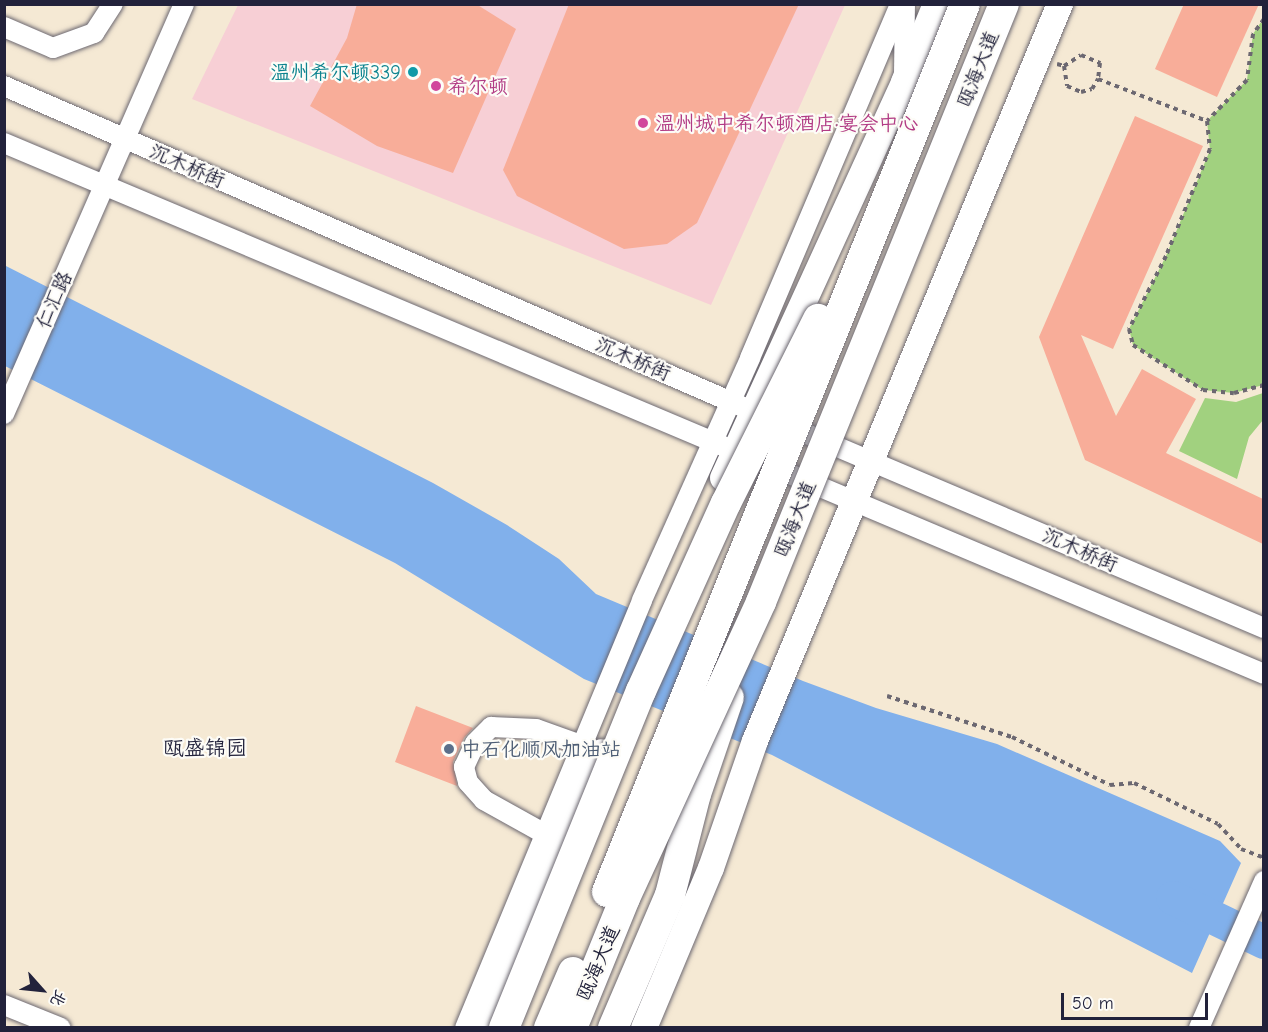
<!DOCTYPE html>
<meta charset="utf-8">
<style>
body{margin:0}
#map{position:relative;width:1268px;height:1032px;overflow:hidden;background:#f5e9d4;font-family:"Comic Neue","LXGW WenKai TC",sans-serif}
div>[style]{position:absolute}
.built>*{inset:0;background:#f7cfd5}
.green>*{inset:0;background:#a1d17f}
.water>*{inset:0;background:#81b0eb}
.river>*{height:34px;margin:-17px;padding:0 17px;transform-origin:17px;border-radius:17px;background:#81b0eb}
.building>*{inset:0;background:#f8ad99}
.path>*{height:4px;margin-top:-2px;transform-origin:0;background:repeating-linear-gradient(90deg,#6c6871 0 4.5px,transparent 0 9px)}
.roads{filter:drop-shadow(0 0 2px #6c6871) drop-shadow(0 0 2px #6c6871)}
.minor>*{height:20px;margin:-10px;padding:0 10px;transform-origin:10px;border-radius:10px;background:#fff}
.major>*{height:26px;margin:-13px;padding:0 13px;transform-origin:13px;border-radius:13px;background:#fff}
.highway>*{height:30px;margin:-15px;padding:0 15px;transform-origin:15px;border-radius:15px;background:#fff}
.bridges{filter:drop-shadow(0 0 2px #6c6871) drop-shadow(0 0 2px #6c6871)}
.highway-bridge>*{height:30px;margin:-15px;padding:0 15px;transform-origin:15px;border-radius:15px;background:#fff}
.dots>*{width:16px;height:16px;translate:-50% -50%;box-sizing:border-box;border:3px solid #fdfcf7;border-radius:50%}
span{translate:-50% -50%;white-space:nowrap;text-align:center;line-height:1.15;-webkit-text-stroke:4.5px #fdfcf7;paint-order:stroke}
.street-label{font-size:20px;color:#22223b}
.culture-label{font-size:20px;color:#0d838f}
.right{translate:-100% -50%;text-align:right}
.hotel-label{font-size:20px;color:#b23c85}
.left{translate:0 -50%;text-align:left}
.service-label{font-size:20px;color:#4e5e75}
.neighbourhood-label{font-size:21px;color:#22223b}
.frame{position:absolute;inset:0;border:6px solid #22223b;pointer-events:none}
.north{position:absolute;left:12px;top:960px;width:60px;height:60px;-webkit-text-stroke:4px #fdfcf7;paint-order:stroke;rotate:117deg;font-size:16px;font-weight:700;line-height:24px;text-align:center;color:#22223b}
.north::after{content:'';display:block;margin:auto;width:21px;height:27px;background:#22223b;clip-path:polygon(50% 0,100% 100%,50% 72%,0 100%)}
.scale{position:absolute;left:1061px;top:993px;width:147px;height:27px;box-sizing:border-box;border:3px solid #22223b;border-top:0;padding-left:8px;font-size:18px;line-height:21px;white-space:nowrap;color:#22223b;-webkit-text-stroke:4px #fdfcf7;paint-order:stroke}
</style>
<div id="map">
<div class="built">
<div style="clip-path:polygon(238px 5px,845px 5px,711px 305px,192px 99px)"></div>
</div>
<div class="green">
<div style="clip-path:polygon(1263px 19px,1263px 385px,1234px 393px,1203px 390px,1133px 345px,1129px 329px,1166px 256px,1210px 150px,1207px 121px,1247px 80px,1253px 34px)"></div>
<div style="clip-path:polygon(1263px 393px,1263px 420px,1249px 437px,1237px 479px,1179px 451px,1205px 398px,1236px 402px)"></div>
</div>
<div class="water">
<div style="clip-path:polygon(4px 265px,433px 483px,507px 525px,559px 559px,596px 594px,803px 681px,876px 708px,997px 744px,1220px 841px,1241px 863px,1192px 973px,772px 755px,584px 679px,395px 563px,5px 366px)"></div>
</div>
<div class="river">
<div style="left:1173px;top:898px;width:101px;rotate:25.8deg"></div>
</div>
<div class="building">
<div style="clip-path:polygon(357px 4px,476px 4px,516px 29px,453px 173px,377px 146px,310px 106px,347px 38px)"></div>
<div style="clip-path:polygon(569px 4px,799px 4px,697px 223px,667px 244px,624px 249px,517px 196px,503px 170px)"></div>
<div style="clip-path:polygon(1184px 4px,1259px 4px,1217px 97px,1155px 69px)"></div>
<div style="clip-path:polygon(1135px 116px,1203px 146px,1113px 349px,1081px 335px,1116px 416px,1142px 369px,1196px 399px,1166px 453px,1263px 499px,1263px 544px,1085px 460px,1039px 337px)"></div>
<div style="clip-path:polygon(416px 706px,473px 728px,464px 738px,453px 762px,457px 786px,395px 762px)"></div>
</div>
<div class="path">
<div style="left:1264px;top:19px;width:19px;rotate:126deg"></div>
<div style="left:1253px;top:34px;width:46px;rotate:97.4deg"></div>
<div style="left:1247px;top:80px;width:57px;rotate:134.3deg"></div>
<div style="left:1207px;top:121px;width:28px;rotate:84deg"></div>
<div style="left:1210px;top:149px;width:116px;rotate:112.4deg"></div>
<div style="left:1166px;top:256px;width:82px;rotate:116.9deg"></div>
<div style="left:1129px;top:329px;width:16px;rotate:76deg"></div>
<div style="left:1133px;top:345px;width:83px;rotate:32.7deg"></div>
<div style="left:1203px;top:390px;width:31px;rotate:6deg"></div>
<div style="left:1234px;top:393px;width:31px;rotate:-15deg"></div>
<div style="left:1057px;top:64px;width:7px;rotate:16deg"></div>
<div style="left:1064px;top:66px;width:20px;rotate:-33deg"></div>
<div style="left:1081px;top:55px;width:21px;rotate:23deg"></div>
<div style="left:1100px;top:63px;width:16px;rotate:97deg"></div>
<div style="left:1098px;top:79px;width:117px;rotate:21.1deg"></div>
<div style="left:1064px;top:66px;width:20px;rotate:81deg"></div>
<div style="left:1067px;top:86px;width:15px;rotate:23deg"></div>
<div style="left:1081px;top:92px;width:11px;rotate:-15deg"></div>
<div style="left:1092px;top:89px;width:12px;rotate:-59deg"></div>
<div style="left:887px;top:696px;width:132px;rotate:18.2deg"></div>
<div style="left:1012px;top:737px;width:109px;rotate:26.1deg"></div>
<div style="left:1110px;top:785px;width:24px;rotate:-5deg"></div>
<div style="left:1134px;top:783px;width:93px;rotate:26deg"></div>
<div style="left:1218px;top:824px;width:34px;rotate:47deg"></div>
<div style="left:1241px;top:849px;width:25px;rotate:21deg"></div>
</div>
<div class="roads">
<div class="minor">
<div style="left:4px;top:27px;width:53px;rotate:23.2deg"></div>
<div style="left:53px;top:48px;width:44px;rotate:-20.1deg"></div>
<div style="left:94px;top:33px;width:35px;rotate:-57deg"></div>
<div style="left:904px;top:74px;width:70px;rotate:-89.2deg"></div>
<div style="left:4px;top:86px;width:790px;rotate:23.48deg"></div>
<div style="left:729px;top:401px;width:581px;rotate:22.99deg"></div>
<div style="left:4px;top:143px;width:1367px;rotate:22.85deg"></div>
<div style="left:4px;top:414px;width:448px;rotate:-66.3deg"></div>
<div style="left:545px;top:834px;width:70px;rotate:-150.9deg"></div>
<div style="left:484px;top:800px;width:24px;rotate:-132deg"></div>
<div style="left:468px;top:782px;width:16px;rotate:-105deg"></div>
<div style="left:464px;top:767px;width:26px;rotate:-65deg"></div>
<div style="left:475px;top:743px;width:23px;rotate:-45deg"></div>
<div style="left:491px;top:727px;width:45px;rotate:2.5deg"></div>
<div style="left:536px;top:729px;width:48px;rotate:19.6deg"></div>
<div style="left:4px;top:1005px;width:61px;rotate:22deg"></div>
<div style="left:465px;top:1028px;width:463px;rotate:-67.5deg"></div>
<div style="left:642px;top:600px;width:265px;rotate:-65.9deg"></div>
<div style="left:750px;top:358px;width:384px;rotate:-67deg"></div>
<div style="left:1199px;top:1028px;width:161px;rotate:-66.1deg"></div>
</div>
<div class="major">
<div style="left:723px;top:478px;width:435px;rotate:-65.4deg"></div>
<div style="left:904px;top:82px;width:84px;rotate:-67.7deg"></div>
<div style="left:480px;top:1028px;width:301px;rotate:-66.3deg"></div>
<div style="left:644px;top:1028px;width:173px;rotate:-67.3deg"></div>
<div style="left:711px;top:868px;width:134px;rotate:-70.9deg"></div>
<div style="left:755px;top:741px;width:798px;rotate:-67.52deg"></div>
</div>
<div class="highway">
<div style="left:613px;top:1028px;width:145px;rotate:-66.8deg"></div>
<div style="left:670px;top:895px;width:104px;rotate:-75.6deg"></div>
<div style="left:696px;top:794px;width:102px;rotate:-71.2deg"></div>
</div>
</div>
<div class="bridges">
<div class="highway-bridge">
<div style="left:607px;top:892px;width:957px;rotate:-68.04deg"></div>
<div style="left:504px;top:1028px;width:364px;rotate:-67.9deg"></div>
<div style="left:641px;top:691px;width:206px;rotate:-65.7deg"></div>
<div style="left:726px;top:503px;width:206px;rotate:-63.4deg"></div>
<div style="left:549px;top:1028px;width:61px;rotate:-66.8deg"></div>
<div style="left:572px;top:1028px;width:140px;rotate:-67.8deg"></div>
<div style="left:625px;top:898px;width:326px;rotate:-65.3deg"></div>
<div style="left:761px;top:602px;width:645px;rotate:-67.89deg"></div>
</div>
</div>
<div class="dots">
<div style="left:413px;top:72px;background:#0f9aa8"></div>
<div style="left:436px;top:86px;background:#d1479c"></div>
<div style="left:643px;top:123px;background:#d1479c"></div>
<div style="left:449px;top:749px;background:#5c6f8a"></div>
</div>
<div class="street-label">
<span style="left:978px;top:69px;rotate:-68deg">瓯海大道</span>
<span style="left:187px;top:166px;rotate:23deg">沉木桥街</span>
<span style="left:54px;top:300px;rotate:-66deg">仁汇路</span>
<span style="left:633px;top:359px;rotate:23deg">沉木桥街</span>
<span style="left:795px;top:519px;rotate:-68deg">瓯海大道</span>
<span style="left:1080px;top:550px;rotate:23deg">沉木桥街</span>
<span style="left:598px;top:963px;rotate:-67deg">瓯海大道</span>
</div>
<div class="culture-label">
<span class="right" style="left:401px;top:72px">温州希尔顿339</span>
</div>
<div class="hotel-label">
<span class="left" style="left:448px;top:86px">希尔顿</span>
<span class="left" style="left:655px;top:123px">温州城中希尔顿酒店·宴会中心</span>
</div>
<div class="service-label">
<span class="left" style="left:461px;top:749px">中石化顺风加油站</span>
</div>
<div class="neighbourhood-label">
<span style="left:205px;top:748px">瓯盛锦园</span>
</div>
<div class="frame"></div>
<div class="north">北</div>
<div class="scale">50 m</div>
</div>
